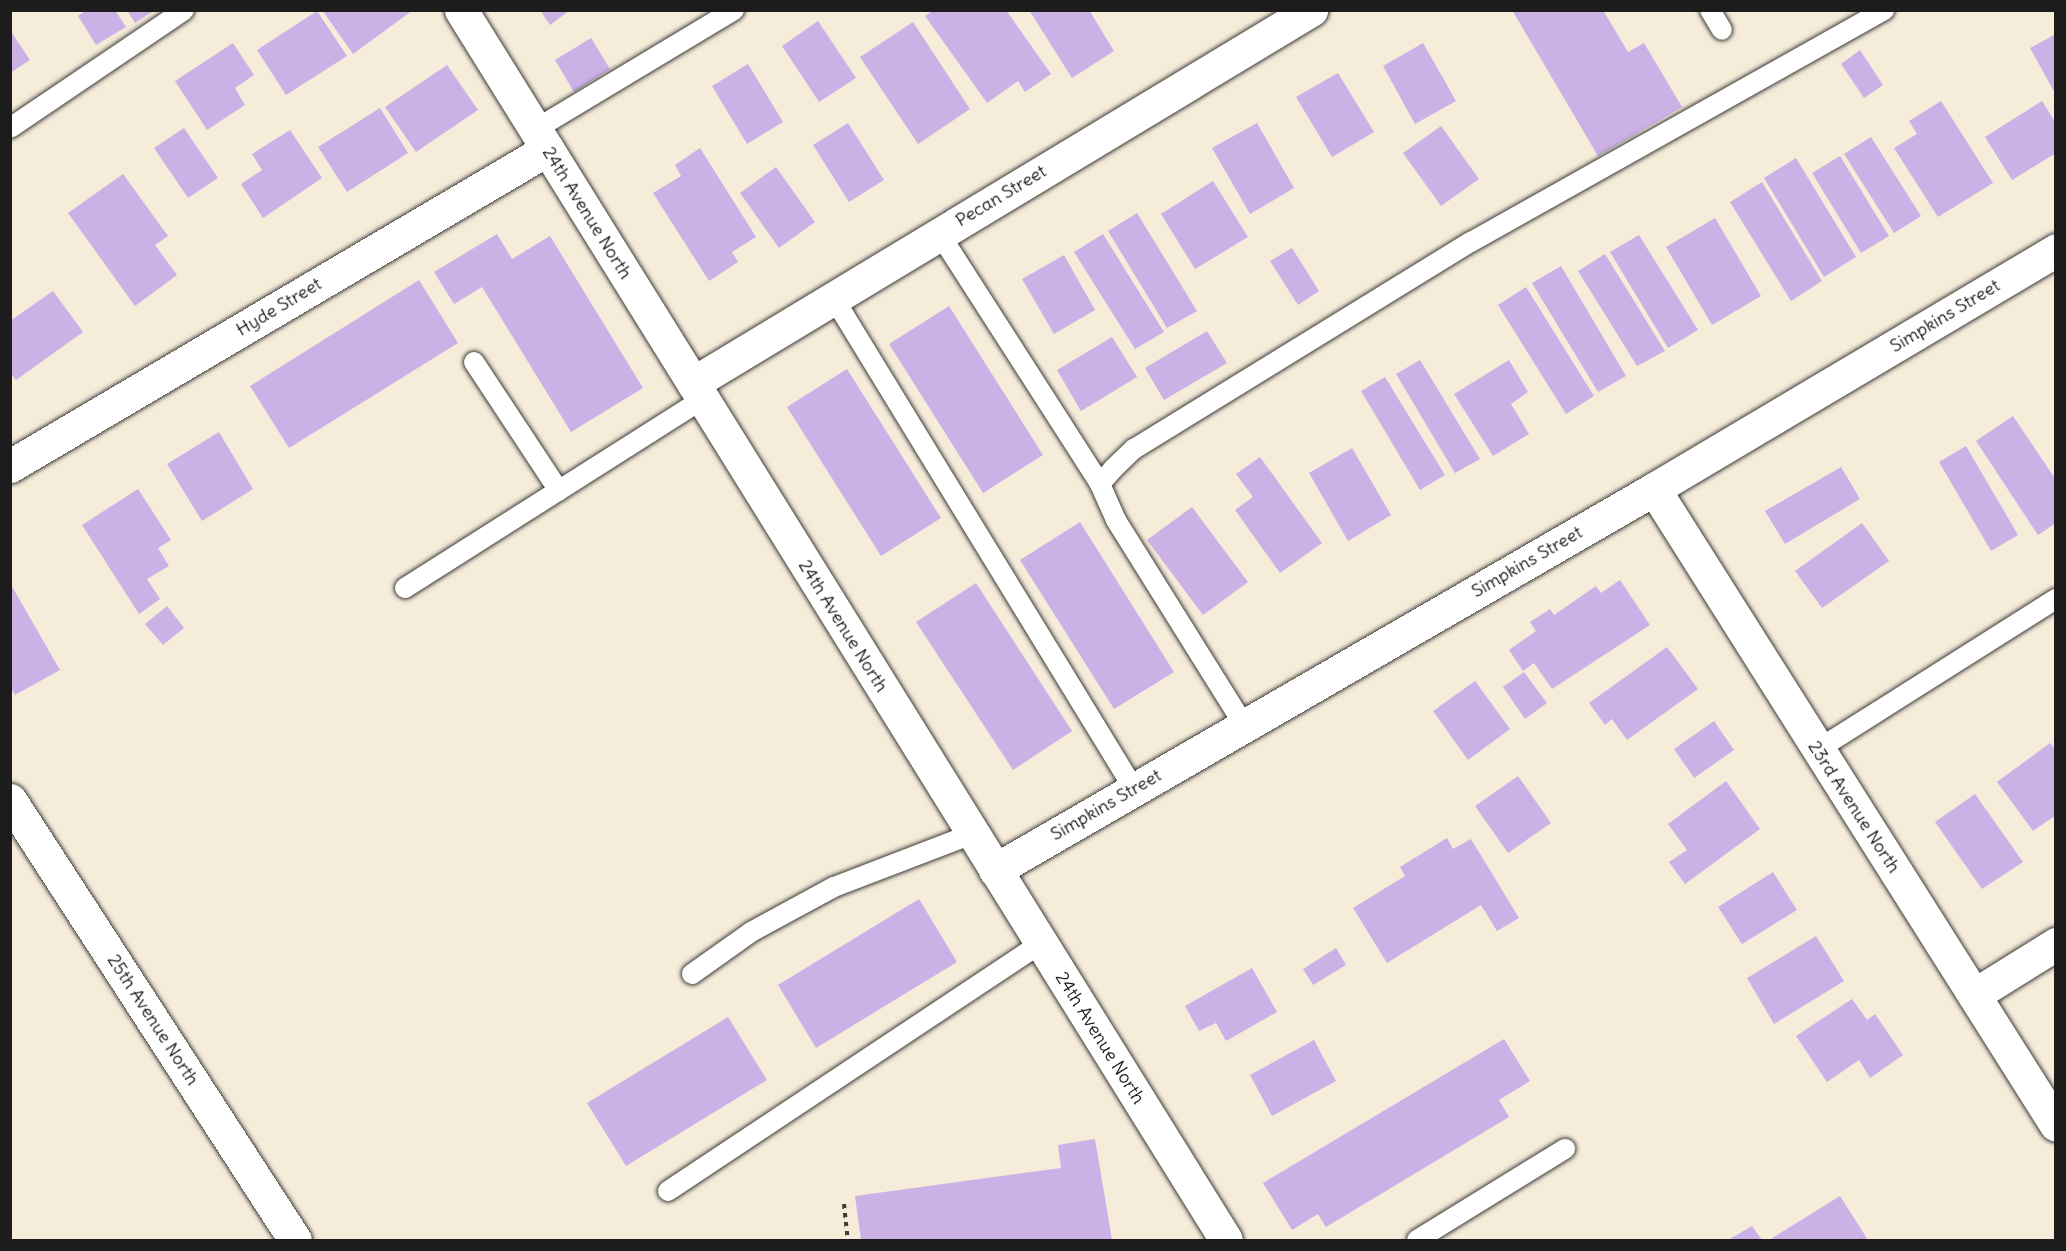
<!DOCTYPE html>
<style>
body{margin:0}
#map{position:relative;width:2066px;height:1251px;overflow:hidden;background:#f5ecda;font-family:Delius,sans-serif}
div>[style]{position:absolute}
.building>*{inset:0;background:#ccb1e7}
.path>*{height:4px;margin-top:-2px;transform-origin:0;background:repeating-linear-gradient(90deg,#3d3b38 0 4.5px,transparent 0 9px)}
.roads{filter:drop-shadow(0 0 2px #3d3b38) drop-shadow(0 0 2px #3d3b38)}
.service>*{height:20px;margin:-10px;padding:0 10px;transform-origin:10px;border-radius:10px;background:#fff}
.minor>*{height:33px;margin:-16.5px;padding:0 16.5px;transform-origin:16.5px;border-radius:16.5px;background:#fff}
span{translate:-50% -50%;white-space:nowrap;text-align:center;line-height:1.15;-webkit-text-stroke:4.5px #fff;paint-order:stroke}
.street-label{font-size:18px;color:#1c1c1c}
.frame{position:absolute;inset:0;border:12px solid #1c1c1c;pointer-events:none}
</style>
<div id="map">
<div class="building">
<div style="clip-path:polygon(87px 10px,115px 10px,126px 27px,96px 45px,78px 16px)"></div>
<div style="clip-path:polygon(127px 10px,155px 10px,135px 23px)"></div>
<div style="clip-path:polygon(322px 10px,413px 10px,353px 54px)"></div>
<div style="clip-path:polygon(540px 10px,570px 10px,550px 25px)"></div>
<div style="clip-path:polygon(934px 10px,1006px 10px,1051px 74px,1025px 92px,1018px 81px,987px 103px,925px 16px)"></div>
<div style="clip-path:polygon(1029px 10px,1089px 10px,1114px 51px,1072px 78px)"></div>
<div style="clip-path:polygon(1512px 10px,1603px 10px,1628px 52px,1644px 43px,1682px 107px,1598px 156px)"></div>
<div style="clip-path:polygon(317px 11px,347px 56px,286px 95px,257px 50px)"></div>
<div style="clip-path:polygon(818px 21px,856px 78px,819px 102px,782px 46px)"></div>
<div style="clip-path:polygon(913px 22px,970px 109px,918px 144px,860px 57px)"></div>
<div style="clip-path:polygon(10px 30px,30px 60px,10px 73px)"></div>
<div style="clip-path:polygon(2056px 34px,2056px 95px,2030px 48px)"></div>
<div style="clip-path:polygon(591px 38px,610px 69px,574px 92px,555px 60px)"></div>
<div style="clip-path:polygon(233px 43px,254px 75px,235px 88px,245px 105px,207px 130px,175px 81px)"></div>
<div style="clip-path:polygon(1423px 43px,1456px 101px,1415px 124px,1383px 66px)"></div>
<div style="clip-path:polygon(1860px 50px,1883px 85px,1864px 98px,1841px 64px)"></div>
<div style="clip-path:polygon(748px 64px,783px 122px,747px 144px,712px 86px)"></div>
<div style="clip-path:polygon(447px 65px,478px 110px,416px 152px,385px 107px)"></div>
<div style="clip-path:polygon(1338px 73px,1374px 132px,1332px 157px,1296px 97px)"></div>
<div style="clip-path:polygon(1941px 101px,1993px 183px,1938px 217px,1894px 148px,1917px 134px,1909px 121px)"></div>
<div style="clip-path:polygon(2042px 101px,2056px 123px,2056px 153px,2012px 180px,1985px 137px)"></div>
<div style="clip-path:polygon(380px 108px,408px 153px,347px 192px,318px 147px)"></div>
<div style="clip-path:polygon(848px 123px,884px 180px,849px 202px,813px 145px)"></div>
<div style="clip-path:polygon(1257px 123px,1294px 188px,1250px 214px,1212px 148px)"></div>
<div style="clip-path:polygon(1441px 126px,1479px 179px,1441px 206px,1403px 153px)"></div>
<div style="clip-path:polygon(184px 128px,218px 178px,188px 198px,154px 148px)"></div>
<div style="clip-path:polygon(290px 130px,322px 178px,263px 218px,241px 184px,262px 170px,252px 154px)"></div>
<div style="clip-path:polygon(1871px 137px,1921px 216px,1894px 233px,1844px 154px)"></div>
<div style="clip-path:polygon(700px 148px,756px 237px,732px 252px,738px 262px,709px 281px,653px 193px,681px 176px,675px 165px)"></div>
<div style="clip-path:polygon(1840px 156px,1889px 236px,1861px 253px,1812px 173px)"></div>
<div style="clip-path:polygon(1796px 158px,1856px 257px,1824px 277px,1764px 178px)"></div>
<div style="clip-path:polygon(776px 167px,815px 222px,779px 248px,740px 193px)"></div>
<div style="clip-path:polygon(123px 174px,168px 236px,155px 245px,177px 275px,135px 306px,68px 213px)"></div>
<div style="clip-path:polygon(1213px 181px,1248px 237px,1195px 269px,1161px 214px)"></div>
<div style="clip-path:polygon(1762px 182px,1822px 281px,1791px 301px,1730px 202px)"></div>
<div style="clip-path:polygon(1137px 213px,1197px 311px,1167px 328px,1108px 231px)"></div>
<div style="clip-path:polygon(1715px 218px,1761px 296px,1712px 325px,1666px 247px)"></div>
<div style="clip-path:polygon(497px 234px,512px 259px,550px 236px,643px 388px,571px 432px,482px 287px,454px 304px,434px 272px)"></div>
<div style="clip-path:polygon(1103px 234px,1164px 332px,1135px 349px,1074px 252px)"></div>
<div style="clip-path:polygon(1639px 235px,1698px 330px,1668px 348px,1610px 252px)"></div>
<div style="clip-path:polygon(1292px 248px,1319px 291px,1298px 305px,1270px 261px)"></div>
<div style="clip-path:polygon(1605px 254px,1665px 351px,1637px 366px,1578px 271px)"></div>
<div style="clip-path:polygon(1064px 255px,1095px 310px,1054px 334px,1022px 279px)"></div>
<div style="clip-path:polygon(1561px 266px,1626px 376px,1598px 392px,1532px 283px)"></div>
<div style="clip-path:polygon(419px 280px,458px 343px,289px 448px,250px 386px)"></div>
<div style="clip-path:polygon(1526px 287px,1594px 396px,1566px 414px,1498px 305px)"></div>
<div style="clip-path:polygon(53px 291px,83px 332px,16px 380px,10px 373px,10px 321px)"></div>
<div style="clip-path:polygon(949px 306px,1043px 455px,983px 493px,889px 344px)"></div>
<div style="clip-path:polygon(1207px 331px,1227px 363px,1164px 400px,1145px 368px)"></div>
<div style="clip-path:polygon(1112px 337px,1137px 377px,1081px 411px,1057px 370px)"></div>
<div style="clip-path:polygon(1420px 360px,1480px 459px,1455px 473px,1396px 374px)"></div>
<div style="clip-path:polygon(1509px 360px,1528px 392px,1511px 404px,1529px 434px,1493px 456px,1454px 394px)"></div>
<div style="clip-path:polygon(847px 369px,941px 518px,881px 556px,787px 407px)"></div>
<div style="clip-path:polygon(1385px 377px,1445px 475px,1420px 490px,1361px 391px)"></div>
<div style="clip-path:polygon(2013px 416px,2056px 480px,2056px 523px,2038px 535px,1976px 441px)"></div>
<div style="clip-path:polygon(219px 432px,253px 489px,202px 521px,167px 464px)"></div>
<div style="clip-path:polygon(1966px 446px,2018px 535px,1991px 551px,1939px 462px)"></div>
<div style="clip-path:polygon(1352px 448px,1391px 515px,1348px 541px,1309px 473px)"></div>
<div style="clip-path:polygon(1260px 457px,1322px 543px,1280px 573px,1235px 510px,1253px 497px,1236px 474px)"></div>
<div style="clip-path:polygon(1841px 467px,1860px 499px,1785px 544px,1765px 511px)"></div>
<div style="clip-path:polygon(138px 489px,171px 540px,158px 548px,169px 566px,147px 579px,160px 599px,139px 614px,82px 525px)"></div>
<div style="clip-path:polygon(1192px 507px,1248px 582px,1203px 615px,1147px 540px)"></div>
<div style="clip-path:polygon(1080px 522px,1174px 672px,1114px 709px,1020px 560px)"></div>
<div style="clip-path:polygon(1862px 523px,1889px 561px,1822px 608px,1795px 571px)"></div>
<div style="clip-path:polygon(1620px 580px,1650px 625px,1552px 689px,1534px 663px,1523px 671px,1509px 650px,1536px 631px,1530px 622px,1550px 609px,1554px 615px,1596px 586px,1601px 593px)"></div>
<div style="clip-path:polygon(10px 583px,60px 670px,15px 695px,10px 686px)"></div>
<div style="clip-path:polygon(976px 583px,1072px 731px,1013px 770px,916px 622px)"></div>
<div style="clip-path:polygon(167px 606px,184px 628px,163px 645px,145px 624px)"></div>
<div style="clip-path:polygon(1667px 647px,1698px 689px,1627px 740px,1612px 719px,1605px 725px,1589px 703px)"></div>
<div style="clip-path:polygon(1524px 672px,1547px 703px,1525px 719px,1503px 687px)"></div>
<div style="clip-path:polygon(1475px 681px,1510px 729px,1468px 760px,1433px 711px)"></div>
<div style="clip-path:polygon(1714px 721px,1734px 750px,1694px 778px,1674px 749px)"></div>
<div style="clip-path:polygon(2050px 743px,2056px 750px,2056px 815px,2033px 831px,1997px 782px)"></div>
<div style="clip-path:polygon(1518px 776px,1551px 823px,1508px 853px,1475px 806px)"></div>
<div style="clip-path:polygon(1726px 781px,1760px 829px,1685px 884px,1669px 862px,1687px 850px,1668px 824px)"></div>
<div style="clip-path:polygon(1975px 794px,2023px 862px,1982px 889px,1935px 822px)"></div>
<div style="clip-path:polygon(1447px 838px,1453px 849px,1471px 839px,1519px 918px,1497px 931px,1481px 905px,1387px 963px,1353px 908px,1405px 876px,1400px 867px)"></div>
<div style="clip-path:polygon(1773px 872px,1797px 910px,1742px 944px,1718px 907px)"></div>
<div style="clip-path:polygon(919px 899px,957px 962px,816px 1048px,778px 985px)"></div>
<div style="clip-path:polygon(1816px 936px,1844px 981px,1774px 1024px,1747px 978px)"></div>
<div style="clip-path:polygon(1336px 948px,1346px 965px,1313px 985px,1303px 969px)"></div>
<div style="clip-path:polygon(1252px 968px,1277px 1012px,1226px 1041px,1216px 1023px,1199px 1031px,1185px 1006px)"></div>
<div style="clip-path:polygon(1852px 999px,1867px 1020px,1875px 1014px,1903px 1055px,1870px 1078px,1859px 1060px,1827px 1082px,1796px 1036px)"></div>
<div style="clip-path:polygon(728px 1017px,767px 1080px,626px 1166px,587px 1103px)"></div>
<div style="clip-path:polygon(1504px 1039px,1530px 1081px,1499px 1100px,1509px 1117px,1326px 1227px,1318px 1214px,1292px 1230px,1263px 1183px)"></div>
<div style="clip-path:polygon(1314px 1040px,1336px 1081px,1272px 1116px,1250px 1075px)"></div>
<div style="clip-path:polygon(1095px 1139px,1112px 1240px,861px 1240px,855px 1196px,1061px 1168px,1058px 1145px)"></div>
<div style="clip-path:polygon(1840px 1196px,1868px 1240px,1769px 1240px)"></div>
<div style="clip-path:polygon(1752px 1226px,1762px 1240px,1728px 1240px)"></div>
</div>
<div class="path">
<div style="left:844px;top:1204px;width:36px;rotate:84deg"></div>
</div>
<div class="roads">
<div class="service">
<div style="left:1710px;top:10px;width:23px;rotate:59deg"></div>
<div style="left:10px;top:128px;width:210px;rotate:-34.1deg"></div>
<div style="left:536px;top:129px;width:231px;rotate:-31deg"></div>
<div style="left:939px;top:233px;width:298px;rotate:57.3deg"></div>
<div style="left:833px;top:297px;width:577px;rotate:58.54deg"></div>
<div style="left:474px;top:362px;width:154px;rotate:56.6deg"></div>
<div style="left:405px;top:588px;width:353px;rotate:-32.4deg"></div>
<div style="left:1244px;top:725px;width:242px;rotate:-122deg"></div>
<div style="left:1116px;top:520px;width:39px;rotate:-114deg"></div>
<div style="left:1100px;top:484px;width:21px;rotate:-49deg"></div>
<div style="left:1114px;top:468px;width:28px;rotate:-44deg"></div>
<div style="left:1134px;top:449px;width:395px;rotate:-31.6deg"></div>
<div style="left:1471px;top:242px;width:474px;rotate:-29.3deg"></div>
<div style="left:1817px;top:750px;width:283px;rotate:-32.3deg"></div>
<div style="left:692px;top:974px;width:72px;rotate:-35.4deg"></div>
<div style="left:751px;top:932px;width:94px;rotate:-28.5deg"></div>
<div style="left:834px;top:887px;width:151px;rotate:-21deg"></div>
<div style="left:668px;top:1191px;width:448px;rotate:-33.6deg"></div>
<div style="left:1417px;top:1240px;width:174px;rotate:-31.6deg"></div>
</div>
<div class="minor">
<div style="left:461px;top:10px;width:1448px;rotate:58.12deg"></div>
<div style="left:693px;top:383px;width:722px;rotate:-31.11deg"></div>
<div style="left:10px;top:466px;width:624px;rotate:-30.51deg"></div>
<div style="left:1654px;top:489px;width:752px;rotate:57.7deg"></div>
<div style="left:10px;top:800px;width:524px;rotate:57.07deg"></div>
<div style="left:995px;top:870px;width:761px;rotate:-30.03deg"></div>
<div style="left:1654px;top:489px;width:468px;rotate:-30.7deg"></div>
<div style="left:1974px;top:995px;width:97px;rotate:-31.9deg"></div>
</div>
</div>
<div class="street-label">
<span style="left:1001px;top:196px;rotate:-31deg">Pecan Street</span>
<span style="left:587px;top:213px;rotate:58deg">24th Avenue North</span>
<span style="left:279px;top:307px;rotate:-31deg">Hyde Street</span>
<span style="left:1945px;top:316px;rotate:-31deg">Simpkins Street</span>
<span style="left:1527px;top:562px;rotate:-30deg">Simpkins Street</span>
<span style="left:843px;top:626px;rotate:58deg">24th Avenue North</span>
<span style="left:1106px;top:805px;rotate:-30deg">Simpkins Street</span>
<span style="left:1854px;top:807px;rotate:57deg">23rd Avenue North</span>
<span style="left:153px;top:1020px;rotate:57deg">25th Avenue North</span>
<span style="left:1100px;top:1038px;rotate:58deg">24th Avenue North</span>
</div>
<div class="frame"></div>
</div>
